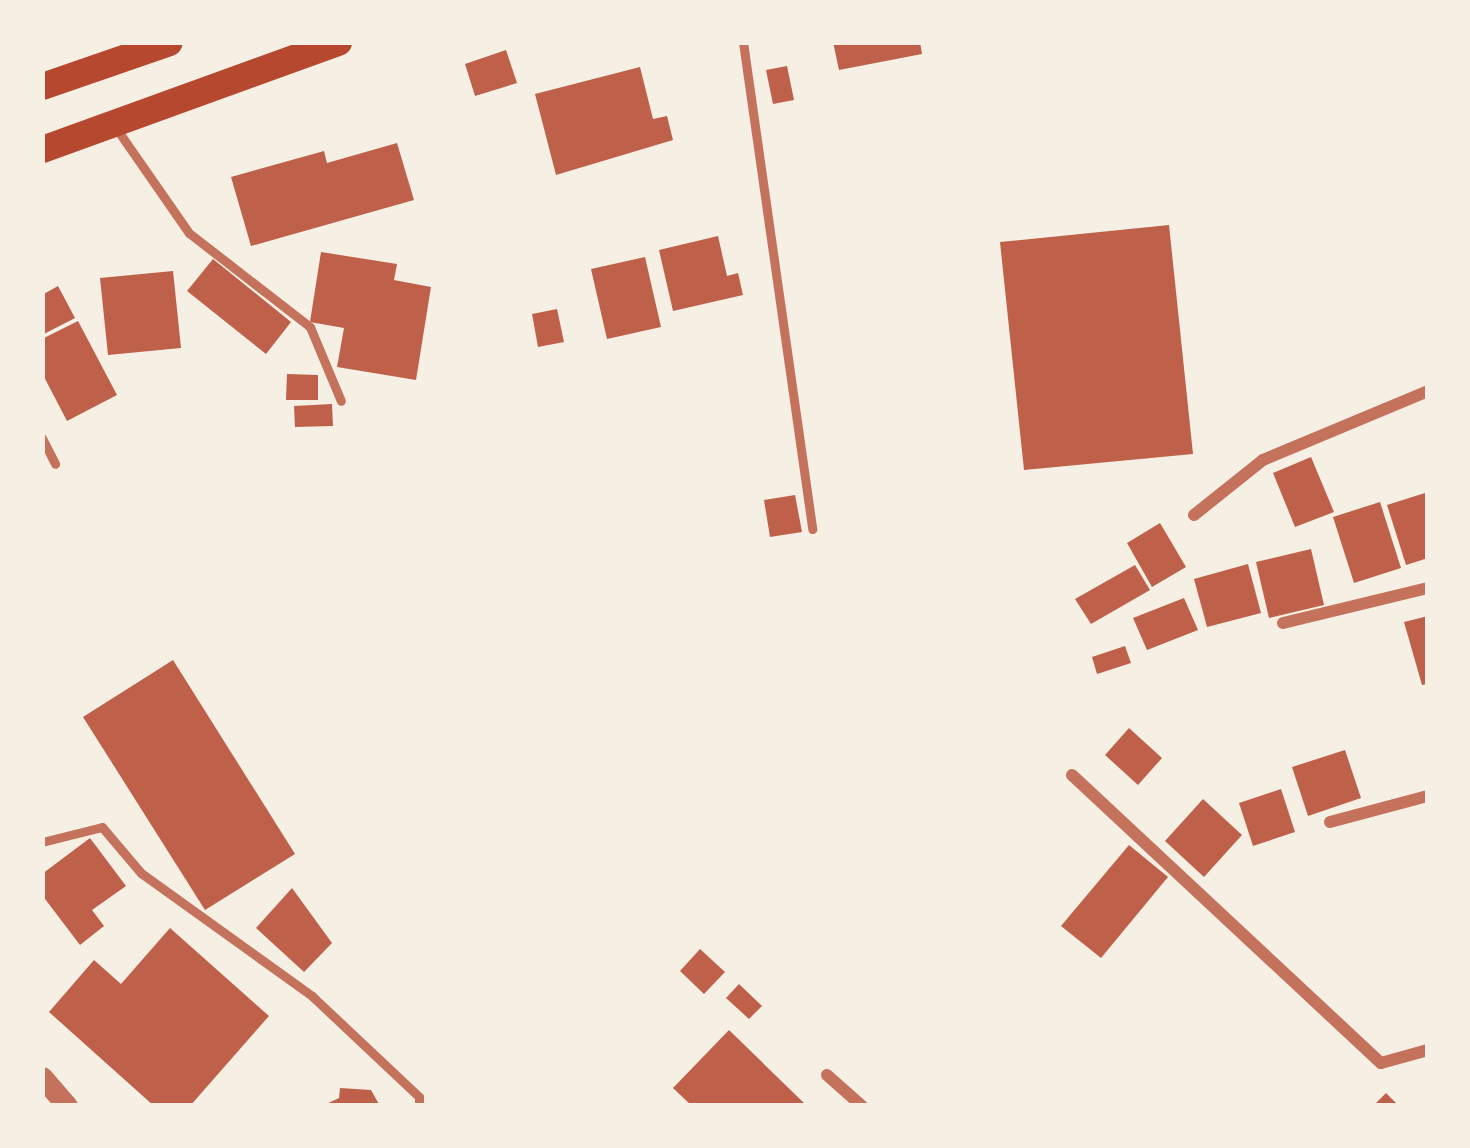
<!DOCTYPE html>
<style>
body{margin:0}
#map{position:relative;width:1470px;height:1148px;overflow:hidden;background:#f6efe4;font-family:Barlow,sans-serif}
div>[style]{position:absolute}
.building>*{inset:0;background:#bf614a}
.service>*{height:9px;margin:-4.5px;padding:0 4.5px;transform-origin:4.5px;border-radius:4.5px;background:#c5725c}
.minor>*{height:12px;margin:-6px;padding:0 6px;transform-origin:6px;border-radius:6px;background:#c5725c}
.tertiary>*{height:21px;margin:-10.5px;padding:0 10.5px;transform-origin:10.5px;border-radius:10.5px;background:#c5725c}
.trunk>*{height:27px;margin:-13.5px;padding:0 13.5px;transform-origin:13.5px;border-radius:13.5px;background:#b5482f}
span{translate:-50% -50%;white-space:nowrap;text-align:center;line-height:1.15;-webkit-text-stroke:9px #f6efe4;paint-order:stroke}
.frame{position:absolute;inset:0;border:45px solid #f6efe4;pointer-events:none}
</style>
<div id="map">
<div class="building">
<div style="clip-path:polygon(833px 42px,920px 42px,922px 54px,839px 70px)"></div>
<div style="clip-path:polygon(506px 50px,517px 83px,475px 96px,465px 64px)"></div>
<div style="clip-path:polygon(787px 66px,794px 100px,773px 104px,766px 70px)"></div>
<div style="clip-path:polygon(640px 67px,653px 119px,667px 116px,673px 140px,556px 175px,535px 94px)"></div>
<div style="clip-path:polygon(397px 143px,414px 200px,251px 246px,231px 177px,324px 151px,327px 163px)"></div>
<div style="clip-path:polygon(1169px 225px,1193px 454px,1024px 470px,1000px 242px)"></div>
<div style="clip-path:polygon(718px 236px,727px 276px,738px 273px,743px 295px,673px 311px,659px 250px)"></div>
<div style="clip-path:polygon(321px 252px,397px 264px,394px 280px,431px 287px,416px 380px,337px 367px,344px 328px,310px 322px)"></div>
<div style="clip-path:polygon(645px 257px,661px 327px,607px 339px,591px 269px)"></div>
<div style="clip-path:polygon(213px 259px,291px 322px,266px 354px,187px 291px)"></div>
<div style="clip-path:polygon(173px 271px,181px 348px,108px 355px,100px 278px)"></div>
<div style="clip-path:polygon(58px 286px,75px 318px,42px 335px,42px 295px)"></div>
<div style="clip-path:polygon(557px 309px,564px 342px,538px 347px,532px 314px)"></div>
<div style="clip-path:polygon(78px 321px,117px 395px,67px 421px,42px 373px,42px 339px)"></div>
<div style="clip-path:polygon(287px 374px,318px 375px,318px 400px,286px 400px)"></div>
<div style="clip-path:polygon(332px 404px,333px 426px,295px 427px,294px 406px)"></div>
<div style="clip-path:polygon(1311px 457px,1334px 512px,1295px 527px,1273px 473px)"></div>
<div style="clip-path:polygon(1428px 492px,1428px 558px,1406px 565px,1387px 505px)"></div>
<div style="clip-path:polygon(795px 495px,802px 532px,770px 537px,764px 500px)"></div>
<div style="clip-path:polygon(1380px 502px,1401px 568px,1354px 583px,1333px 517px)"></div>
<div style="clip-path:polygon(1160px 523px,1186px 567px,1152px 587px,1127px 543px)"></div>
<div style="clip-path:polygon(1311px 549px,1324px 605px,1269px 618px,1256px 562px)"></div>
<div style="clip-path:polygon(1248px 564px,1261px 613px,1207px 627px,1194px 579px)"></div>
<div style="clip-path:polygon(1135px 565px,1150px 590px,1091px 624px,1075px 599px)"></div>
<div style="clip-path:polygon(1184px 598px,1198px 630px,1147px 650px,1133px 618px)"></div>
<div style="clip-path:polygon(1428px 616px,1428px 684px,1422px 685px,1404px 622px)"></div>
<div style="clip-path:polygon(1125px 646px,1131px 663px,1097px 674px,1092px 657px)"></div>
<div style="clip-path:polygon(173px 660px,295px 854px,205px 910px,83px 717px)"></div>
<div style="clip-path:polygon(1129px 728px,1162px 758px,1138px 785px,1105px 755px)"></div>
<div style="clip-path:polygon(1345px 750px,1361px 798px,1308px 816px,1292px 767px)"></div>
<div style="clip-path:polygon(1281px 789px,1295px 832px,1253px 846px,1239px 803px)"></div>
<div style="clip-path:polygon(1203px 799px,1242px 835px,1204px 877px,1165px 841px)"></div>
<div style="clip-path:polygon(90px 838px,126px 886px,92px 910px,104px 926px,80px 945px,42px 895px,42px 874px)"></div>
<div style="clip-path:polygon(1129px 845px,1168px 877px,1101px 958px,1061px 926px)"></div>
<div style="clip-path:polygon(292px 888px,332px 943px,304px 972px,256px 928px)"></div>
<div style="clip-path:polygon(170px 928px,269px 1016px,190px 1106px,154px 1106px,49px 1012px,94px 960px,121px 984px)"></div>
<div style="clip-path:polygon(700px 949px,725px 972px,704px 994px,680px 971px)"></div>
<div style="clip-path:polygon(739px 984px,762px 1006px,749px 1019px,726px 998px)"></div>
<div style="clip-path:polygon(729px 1030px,805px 1104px,803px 1106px,692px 1106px,673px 1088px)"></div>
<div style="clip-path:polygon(340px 1088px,371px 1090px,380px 1106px,322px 1106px,339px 1098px)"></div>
<div style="clip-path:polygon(1386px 1093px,1399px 1106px,1373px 1106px)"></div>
</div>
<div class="service">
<div style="left:743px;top:42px;width:492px;rotate:81.9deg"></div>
<div style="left:116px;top:128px;width:128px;rotate:55.2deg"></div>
<div style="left:189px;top:233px;width:153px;rotate:37.8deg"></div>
<div style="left:310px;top:327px;width:80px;rotate:67.3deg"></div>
<div style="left:42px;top:438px;width:29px;rotate:63deg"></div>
<div style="left:42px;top:842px;width:62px;rotate:-14deg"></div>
<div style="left:102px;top:827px;width:60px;rotate:49.7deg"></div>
<div style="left:141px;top:873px;width:211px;rotate:35.7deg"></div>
<div style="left:312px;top:996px;width:147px;rotate:43.3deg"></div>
<div style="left:419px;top:1097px;width:9px;rotate:90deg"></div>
</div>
<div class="minor">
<div style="left:1194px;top:515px;width:88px;rotate:-38.6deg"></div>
<div style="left:1263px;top:460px;width:179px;rotate:-22.7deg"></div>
<div style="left:1283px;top:623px;width:149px;rotate:-13.6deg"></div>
<div style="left:1072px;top:775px;width:422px;rotate:43deg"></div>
<div style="left:1381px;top:1063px;width:49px;rotate:-15.5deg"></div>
<div style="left:1330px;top:822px;width:101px;rotate:-14.9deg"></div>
<div style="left:827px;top:1075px;width:47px;rotate:41.5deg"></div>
</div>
<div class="tertiary">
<div style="left:42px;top:1077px;width:38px;rotate:49deg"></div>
</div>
<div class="trunk">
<div style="left:42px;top:86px;width:134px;rotate:-19.1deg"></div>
<div style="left:42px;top:149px;width:315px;rotate:-19.9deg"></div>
</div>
<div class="frame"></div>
</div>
